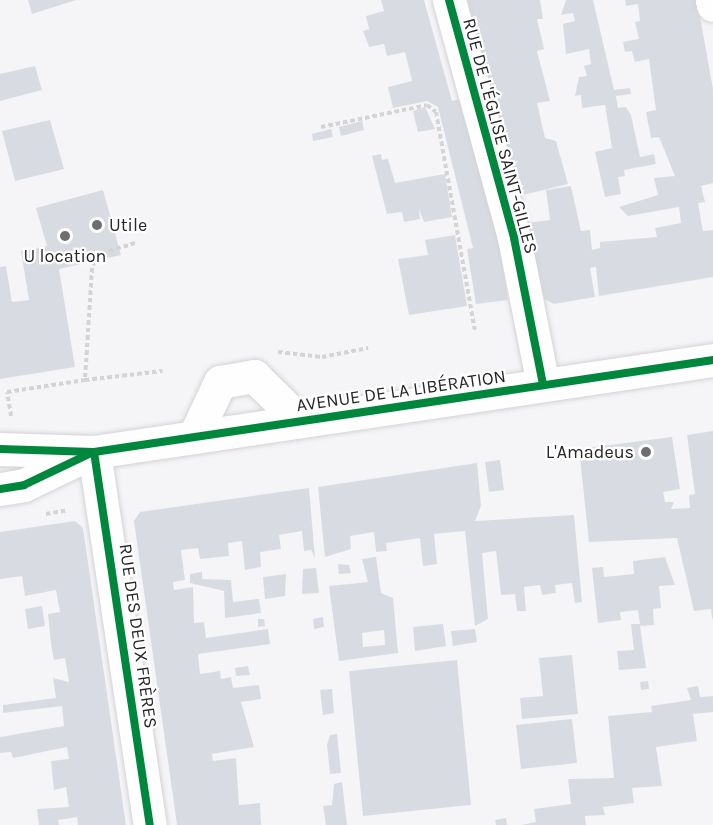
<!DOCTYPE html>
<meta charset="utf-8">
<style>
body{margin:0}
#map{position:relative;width:713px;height:825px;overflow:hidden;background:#f5f5f8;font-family:Karla,sans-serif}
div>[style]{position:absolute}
.building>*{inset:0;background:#d8dce2}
.path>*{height:4px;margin-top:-2px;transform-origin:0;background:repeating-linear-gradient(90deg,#d4d4d5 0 4.5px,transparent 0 7.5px)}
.roads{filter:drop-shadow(0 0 2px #d3d3d5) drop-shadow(0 0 2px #d3d3d5)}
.minor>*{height:33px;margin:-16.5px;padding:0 16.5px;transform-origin:16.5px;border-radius:16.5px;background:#fefefe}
.major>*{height:33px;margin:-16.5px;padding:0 16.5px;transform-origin:16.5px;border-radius:16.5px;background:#fefefe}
.cycleway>*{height:8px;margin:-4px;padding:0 4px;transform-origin:4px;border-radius:4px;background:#00873e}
.dots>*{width:16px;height:16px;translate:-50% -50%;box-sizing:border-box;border:3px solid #fff;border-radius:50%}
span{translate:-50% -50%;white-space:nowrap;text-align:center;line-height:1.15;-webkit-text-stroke:4.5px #fff;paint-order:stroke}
.street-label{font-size:18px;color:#262628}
.poi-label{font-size:18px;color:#262628}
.left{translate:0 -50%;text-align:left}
.right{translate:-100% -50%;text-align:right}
</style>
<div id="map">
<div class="building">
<div style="clip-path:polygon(28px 0,76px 0,32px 14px)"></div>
<div style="clip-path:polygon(381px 0,424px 0,452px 101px,461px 99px,499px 242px,508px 300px,476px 304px,467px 249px,473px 248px,438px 107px,427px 101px,393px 108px,388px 87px,412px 81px,405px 52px,387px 56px,384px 44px,369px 47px,363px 31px,369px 29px,366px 16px,384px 11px)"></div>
<div style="clip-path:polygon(467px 0,540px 0,543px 19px,537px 19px,544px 49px,537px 51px,550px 101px,537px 103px,545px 138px,556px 141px,568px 184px,519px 196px)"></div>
<div style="clip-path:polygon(566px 0,593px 0,614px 90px,630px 88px,631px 94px,616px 96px,618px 108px,626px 107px,631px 115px,640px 157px,654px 154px,656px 164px,624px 170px,625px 176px,618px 177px,621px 194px,605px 197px,595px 152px,612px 148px,605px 105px,582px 108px,581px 95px,575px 96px,579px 77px,587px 76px,584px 66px,591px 64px,589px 49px,566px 54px,563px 24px,575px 21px,573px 13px,561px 15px)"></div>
<div style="clip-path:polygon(625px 0,697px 0,713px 89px,713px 183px,701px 186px,705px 202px,698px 203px,703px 231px,713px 230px,713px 277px,599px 296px,596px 267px,590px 268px,595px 297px,554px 304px,544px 299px,526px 223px,550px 220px,546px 190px,571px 186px,581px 231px,590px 230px,592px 250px,600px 248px,600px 242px,657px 237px,655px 228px,681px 223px,679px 207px,628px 216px,619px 207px,658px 195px,654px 178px,675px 176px,659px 137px,651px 138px,646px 112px,656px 110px,649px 59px,635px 62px,632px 51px,625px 52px,623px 42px,639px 39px,635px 22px,640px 21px,638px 4px,626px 6px)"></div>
<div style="clip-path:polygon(35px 66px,42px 90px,0 101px,0 74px)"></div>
<div style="clip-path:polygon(425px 107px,435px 129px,418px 132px,413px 111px)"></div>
<div style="clip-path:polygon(50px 120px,64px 169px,15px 181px,2px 131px)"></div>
<div style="clip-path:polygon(362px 121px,364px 130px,341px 136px,339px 127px)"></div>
<div style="clip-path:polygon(331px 129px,333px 137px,313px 141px,312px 134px)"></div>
<div style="clip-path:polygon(381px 154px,382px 160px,388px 159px,395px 183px,445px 174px,452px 217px,424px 222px,419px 209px,420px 219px,404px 222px,402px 212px,387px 214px,372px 156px)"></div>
<div style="clip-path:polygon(103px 190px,121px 255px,59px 269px,75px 367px,0 379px,0 267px,6px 266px,12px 302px,29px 300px,21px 251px,47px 246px,36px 208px)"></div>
<div style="clip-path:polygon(455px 235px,467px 306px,409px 315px,398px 259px,428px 255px,425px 240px)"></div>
<div style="clip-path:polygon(713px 431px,713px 618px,712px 619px,711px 609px,694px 611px,677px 538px,589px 542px,579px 449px,672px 437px,680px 489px,663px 492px,665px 502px,674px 502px,671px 509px,690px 508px,689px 495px,695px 494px,687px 435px)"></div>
<div style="clip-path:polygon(500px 460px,504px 490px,489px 492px,485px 462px)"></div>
<div style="clip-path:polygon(477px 463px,481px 506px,475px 521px,574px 515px,582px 602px,575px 603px,572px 583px,555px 585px,556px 593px,542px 595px,540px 585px,524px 587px,526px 611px,517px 611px,515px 594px,501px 595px,496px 551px,482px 553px,488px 619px,475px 626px,465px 531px,434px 534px,437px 564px,423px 566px,420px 538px,386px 543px,387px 551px,376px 552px,374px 532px,350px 536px,351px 549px,325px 557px,318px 487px)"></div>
<div style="clip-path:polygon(309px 488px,315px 558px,311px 550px,304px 551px,302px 531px,279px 535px,281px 549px,260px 552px,261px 567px,245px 570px,242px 541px,228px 543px,229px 556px,200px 559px,198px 548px,181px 550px,185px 580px,173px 582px,174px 590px,193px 587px,194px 623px,204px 622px,206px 638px,268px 629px,270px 644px,198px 654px,200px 674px,220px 671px,221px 679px,231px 677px,233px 688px,259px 685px,261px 699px,241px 702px,254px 747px,212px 754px,213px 761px,236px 758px,239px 805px,260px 803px,261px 825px,177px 825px,134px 521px,140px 512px)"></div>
<div style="clip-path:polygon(75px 521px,83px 528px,126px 825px,78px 825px,77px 817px,58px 820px,59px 825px,39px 825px,37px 809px,69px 807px,66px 787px,54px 790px,51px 761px,69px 759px,67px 747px,13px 758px,11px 752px,0 753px,0 737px,64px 726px,62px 706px,3px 713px,3px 705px,56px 698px,53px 678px,69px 682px,65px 658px,54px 660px,51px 644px,48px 614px,60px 612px,56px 590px,25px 596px,22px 576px,0 579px,0 532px)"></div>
<div style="clip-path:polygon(evenodd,376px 557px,381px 593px,393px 598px,398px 653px,339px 661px,329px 586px,368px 582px,362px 559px,376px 557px,384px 630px,385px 645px,363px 647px,362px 633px,384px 630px)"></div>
<div style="clip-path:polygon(665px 557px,675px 585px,659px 586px,661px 608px,653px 609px,654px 625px,640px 626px,646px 668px,619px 670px,617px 651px,634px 650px,631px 624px,640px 624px,638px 610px,620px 612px,621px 620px,598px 623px,592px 568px,603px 567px,604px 577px,634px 574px,633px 561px)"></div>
<div style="clip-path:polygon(338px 564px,349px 565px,351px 573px,339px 574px)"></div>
<div style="clip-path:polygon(316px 568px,319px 593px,302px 594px,303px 569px)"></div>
<div style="clip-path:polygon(202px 572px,202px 579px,231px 580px,233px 602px,259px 599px,261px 613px,225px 618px,224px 591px,190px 583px,190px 574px)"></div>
<div style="clip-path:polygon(286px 574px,285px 596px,265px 599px,263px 577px)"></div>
<div style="clip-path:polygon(42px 606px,45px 626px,28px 629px,25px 609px)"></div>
<div style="clip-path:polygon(323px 617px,324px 627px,314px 629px,313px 619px)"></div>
<div style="clip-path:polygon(258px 619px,264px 619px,265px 626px,258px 627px)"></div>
<div style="clip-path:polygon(443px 624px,446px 646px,415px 651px,413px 627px)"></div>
<div style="clip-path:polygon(475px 629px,477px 642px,453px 646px,451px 631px)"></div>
<div style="clip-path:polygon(572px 655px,578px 714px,522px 719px,520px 698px,543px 696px,539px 658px)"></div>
<div style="clip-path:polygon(457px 660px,471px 805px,363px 816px,349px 671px)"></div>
<div style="clip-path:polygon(248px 666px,250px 675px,236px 676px,235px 668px)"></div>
<div style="clip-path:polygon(648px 681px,649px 689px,641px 690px,640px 682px)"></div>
<div style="clip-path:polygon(698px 686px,700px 697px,713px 696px,713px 712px,693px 714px,697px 741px,656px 747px,662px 786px,632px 788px,634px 803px,603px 807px,605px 815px,585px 816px,586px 825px,521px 825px,536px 822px,534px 809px,571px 804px,568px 779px,614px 778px,608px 716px,652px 712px,651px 706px,691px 700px,687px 688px)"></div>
<div style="clip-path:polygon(332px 689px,334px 713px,323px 715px,320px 690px)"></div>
<div style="clip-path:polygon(572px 719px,577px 763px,521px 769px,516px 725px)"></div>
<div style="clip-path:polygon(337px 734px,341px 773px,330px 774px,327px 745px,330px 735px)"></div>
<div style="clip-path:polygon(342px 782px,347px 825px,326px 825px,323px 806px,332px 805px,334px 784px)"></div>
<div style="clip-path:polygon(506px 818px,507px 825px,496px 825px,495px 820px)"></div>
</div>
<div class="path">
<div style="left:321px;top:127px;width:108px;rotate:-11.7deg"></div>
<div style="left:427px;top:105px;width:11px;rotate:38deg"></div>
<div style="left:436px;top:112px;width:221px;rotate:79.9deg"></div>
<div style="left:135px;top:243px;width:39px;rotate:163deg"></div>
<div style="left:98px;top:254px;width:15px;rotate:113deg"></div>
<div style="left:92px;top:268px;width:112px;rotate:93.6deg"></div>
<div style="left:85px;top:380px;width:78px;rotate:-6.7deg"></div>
<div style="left:278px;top:352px;width:44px;rotate:6.5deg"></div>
<div style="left:322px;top:357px;width:47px;rotate:-11.1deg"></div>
<div style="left:11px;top:416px;width:24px;rotate:-99deg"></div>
<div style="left:7px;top:392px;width:79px;rotate:-8.7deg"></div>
<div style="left:46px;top:514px;width:22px;rotate:-10deg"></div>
</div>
<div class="roads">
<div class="minor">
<div style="left:449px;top:0;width:247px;rotate:74.7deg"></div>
<div style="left:514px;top:238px;width:150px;rotate:78.8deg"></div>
<div style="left:712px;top:0;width:5px;rotate:79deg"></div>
<div style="left:194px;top:437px;width:61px;rotate:-64.7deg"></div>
<div style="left:220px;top:382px;width:35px;rotate:-10deg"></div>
<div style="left:254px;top:376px;width:64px;rotate:44.4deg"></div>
<div style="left:94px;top:452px;width:377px;rotate:81.5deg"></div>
</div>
<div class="major">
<div style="left:0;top:449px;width:94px;rotate:1.8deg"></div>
<div style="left:94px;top:452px;width:626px;rotate:-8.45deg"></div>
<div style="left:0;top:489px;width:24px;rotate:-9deg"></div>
<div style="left:24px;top:485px;width:76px;rotate:-25.9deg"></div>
</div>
</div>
<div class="cycleway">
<div style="left:449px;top:0;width:247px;rotate:74.7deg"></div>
<div style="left:514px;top:238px;width:150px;rotate:78.8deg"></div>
<div style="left:0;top:449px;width:94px;rotate:1.8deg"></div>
<div style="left:94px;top:452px;width:626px;rotate:-8.45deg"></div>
<div style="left:94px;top:452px;width:377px;rotate:81.5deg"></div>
<div style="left:0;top:489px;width:24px;rotate:-9deg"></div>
<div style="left:24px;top:485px;width:74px;rotate:-25.5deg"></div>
</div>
<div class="dots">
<div style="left:97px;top:225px;background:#6e6e71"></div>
<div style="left:65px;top:236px;background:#6e6e71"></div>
<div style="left:646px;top:452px;background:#6e6e71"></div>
</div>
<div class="street-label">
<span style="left:500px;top:136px;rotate:75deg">RUE DE L'ÉGLISE SAINT-GILLES</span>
<span style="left:401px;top:391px;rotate:-8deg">AVENUE DE LA LIBÉRATION</span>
<span style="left:138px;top:636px;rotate:82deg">RUE DES DEUX FRÈRES</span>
</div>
<div class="poi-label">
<span class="left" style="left:109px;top:225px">Utile</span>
<span style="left:65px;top:256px">U location</span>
<span class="right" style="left:634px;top:452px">L'Amadeus</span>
</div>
</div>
